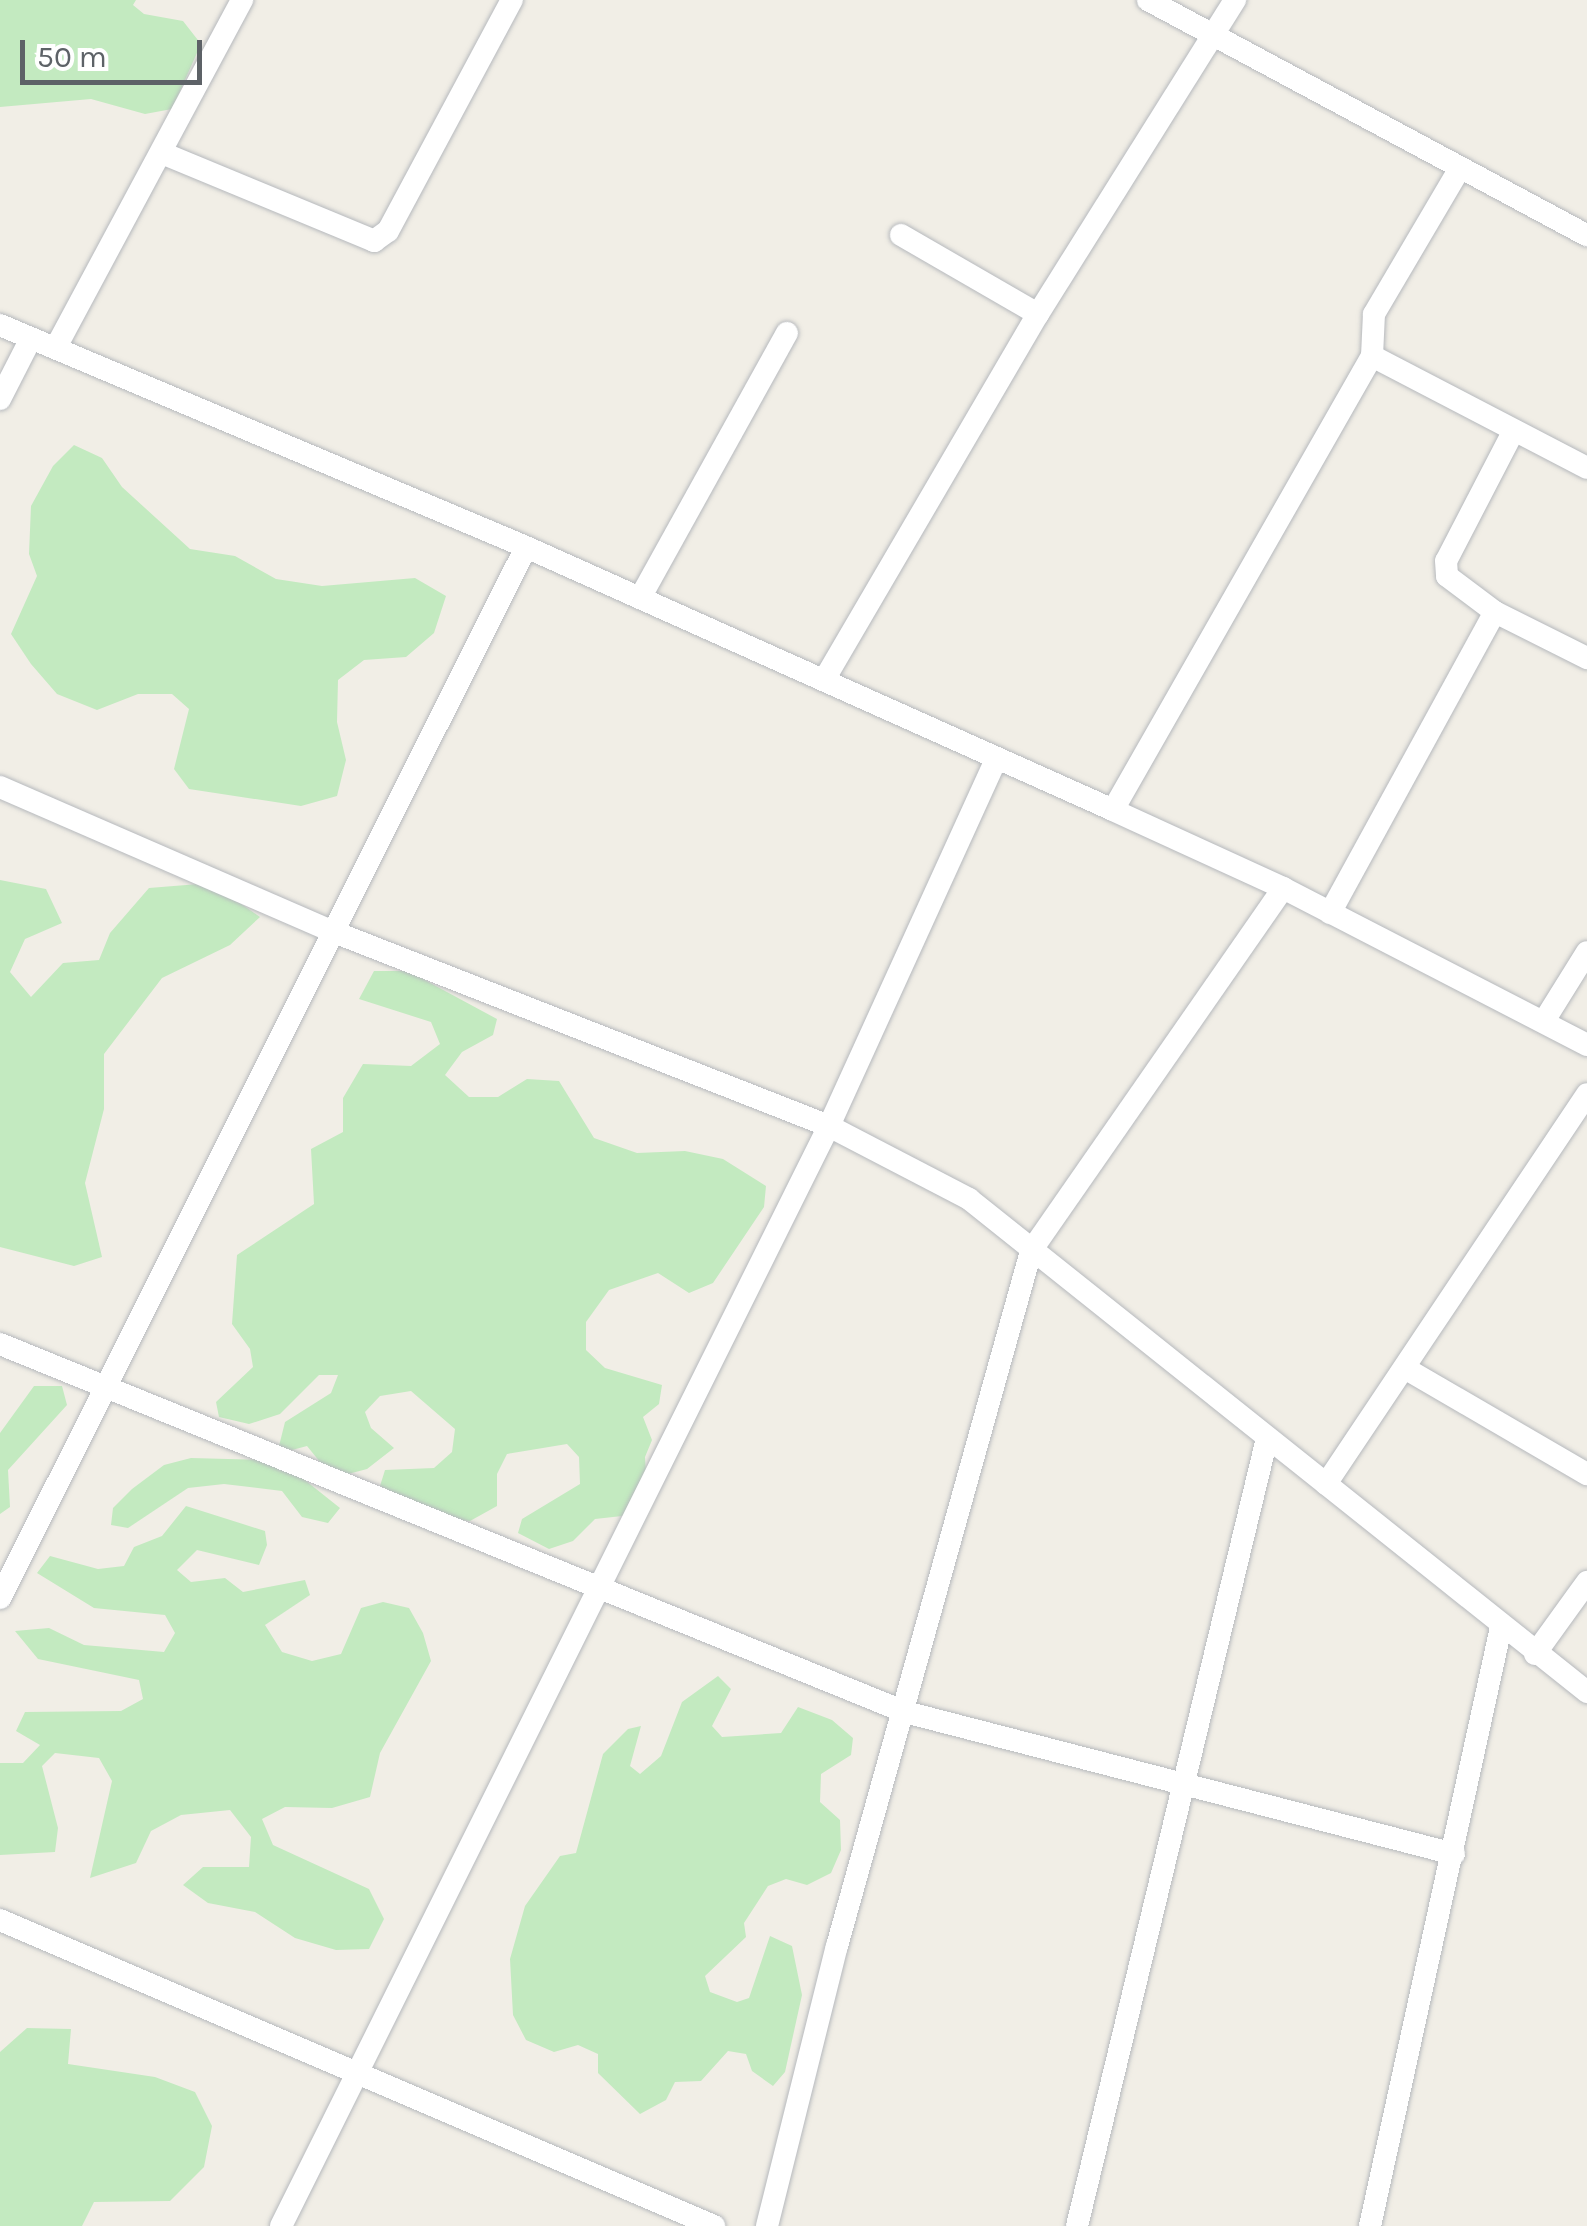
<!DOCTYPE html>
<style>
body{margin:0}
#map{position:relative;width:1587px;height:2226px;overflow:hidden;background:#f1eee6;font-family:Karla,sans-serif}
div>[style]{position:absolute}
.green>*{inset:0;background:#c3eac0}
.roads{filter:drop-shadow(0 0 2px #b6b9bd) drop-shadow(0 0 2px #b6b9bd)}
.street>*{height:22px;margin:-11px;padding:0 11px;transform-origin:11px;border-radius:11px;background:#fff}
span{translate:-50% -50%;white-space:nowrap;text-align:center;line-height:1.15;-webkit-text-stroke:8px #fff;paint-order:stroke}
.scale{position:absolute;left:20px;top:40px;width:182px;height:45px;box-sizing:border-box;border:5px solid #5d6267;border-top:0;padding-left:12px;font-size:30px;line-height:35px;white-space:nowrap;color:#5d6267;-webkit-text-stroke:8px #fff;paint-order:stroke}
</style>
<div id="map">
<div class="green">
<div style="clip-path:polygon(0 0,136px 0,133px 5px,144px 14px,183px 21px,201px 44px,172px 109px,145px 114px,91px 99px,0 107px)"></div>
<div style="clip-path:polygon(74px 445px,102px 458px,122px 487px,190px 549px,235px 556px,276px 579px,322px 586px,415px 578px,446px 596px,434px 633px,406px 657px,364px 660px,338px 680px,337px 722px,346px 760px,337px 796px,301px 806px,189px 789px,174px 769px,189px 709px,172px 694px,138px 694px,97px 710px,57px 694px,31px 664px,11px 634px,37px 576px,29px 554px,31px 506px,53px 466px)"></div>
<div style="clip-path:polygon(0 880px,46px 889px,62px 923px,25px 939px,10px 972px,31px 997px,63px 963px,99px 960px,110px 933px,149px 888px,211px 883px,260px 917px,230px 945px,162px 978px,104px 1054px,104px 1109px,85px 1183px,102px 1257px,74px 1266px,0 1247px)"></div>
<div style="clip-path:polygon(374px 971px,408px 971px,497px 1019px,493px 1035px,462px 1052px,445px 1075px,469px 1097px,498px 1097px,527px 1079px,559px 1081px,594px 1138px,637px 1153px,685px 1151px,723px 1159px,766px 1186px,764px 1207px,713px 1283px,689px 1293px,658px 1273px,609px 1290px,586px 1322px,586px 1350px,605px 1368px,662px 1385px,659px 1404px,643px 1417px,652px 1440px,645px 1457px,647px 1493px,631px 1515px,595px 1519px,573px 1541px,549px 1549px,518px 1533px,522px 1519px,580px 1484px,579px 1457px,567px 1444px,507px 1454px,497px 1474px,497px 1506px,470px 1521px,445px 1518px,380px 1486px,385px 1470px,434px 1468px,452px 1452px,455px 1429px,411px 1391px,380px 1396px,365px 1412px,371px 1428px,394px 1448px,367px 1469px,333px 1478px,307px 1446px,277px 1454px,285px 1422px,331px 1393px,338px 1375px,319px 1375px,280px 1414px,249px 1424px,219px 1417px,216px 1402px,253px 1367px,250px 1349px,232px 1324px,237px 1255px,314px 1204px,311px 1149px,343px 1132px,343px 1098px,363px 1064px,411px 1066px,440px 1044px,431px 1022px,359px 999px)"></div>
<div style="clip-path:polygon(34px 1386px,62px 1386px,67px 1405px,8px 1470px,10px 1507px,0 1514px,0 1433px)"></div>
<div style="clip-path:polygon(191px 1458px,266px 1460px,296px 1473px,340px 1508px,328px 1523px,302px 1517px,282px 1491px,224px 1484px,188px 1488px,128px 1528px,111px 1525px,113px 1508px,132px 1489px,164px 1465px)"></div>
<div style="clip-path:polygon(186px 1506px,265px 1531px,267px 1545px,259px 1565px,197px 1550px,177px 1570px,191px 1582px,225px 1578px,243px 1592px,305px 1580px,310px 1595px,265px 1625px,282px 1652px,312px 1661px,341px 1654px,361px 1608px,383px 1602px,409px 1608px,423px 1633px,431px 1661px,380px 1753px,370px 1797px,332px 1808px,285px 1807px,262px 1819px,273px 1845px,369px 1889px,384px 1919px,369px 1949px,336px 1950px,295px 1938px,255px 1912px,208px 1903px,183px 1885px,203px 1867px,249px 1867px,251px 1837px,230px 1810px,181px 1815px,151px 1831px,136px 1863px,90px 1878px,112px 1781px,99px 1758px,55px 1753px,42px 1766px,58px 1828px,55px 1852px,0 1855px,0 1763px,23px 1763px,40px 1745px,16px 1731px,25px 1712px,121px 1711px,143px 1699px,139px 1680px,38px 1659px,15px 1631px,49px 1628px,84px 1645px,164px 1652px,175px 1633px,165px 1615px,94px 1608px,37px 1573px,50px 1556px,98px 1569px,124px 1566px,134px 1547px,162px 1536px)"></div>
<div style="clip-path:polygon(718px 1676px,731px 1689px,712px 1726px,722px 1737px,781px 1733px,798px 1707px,832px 1720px,853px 1738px,851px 1755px,821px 1774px,820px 1802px,840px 1820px,841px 1850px,831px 1873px,807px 1885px,786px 1879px,768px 1886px,744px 1923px,746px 1937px,705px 1976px,710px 1992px,737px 2002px,749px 1998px,770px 1936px,792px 1946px,802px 1995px,785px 2072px,773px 2086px,752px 2071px,746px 2054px,728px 2051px,701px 2081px,675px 2082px,666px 2100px,640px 2114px,598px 2073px,598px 2054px,578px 2045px,554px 2052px,526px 2040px,513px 2015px,510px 1959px,525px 1906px,560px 1856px,576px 1853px,603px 1754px,628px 1729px,641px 1726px,630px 1766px,640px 1774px,661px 1756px,682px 1702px)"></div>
<div style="clip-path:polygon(27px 2028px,71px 2029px,68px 2064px,155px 2077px,195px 2092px,212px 2126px,204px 2167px,170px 2201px,94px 2202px,82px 2226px,0 2226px,0 2052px)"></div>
</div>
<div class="roads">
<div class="street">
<div style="left:1148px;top:0;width:498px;rotate:28.2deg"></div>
<div style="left:162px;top:153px;width:230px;rotate:22.5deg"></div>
<div style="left:374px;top:241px;width:17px;rotate:-36deg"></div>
<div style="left:388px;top:231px;width:262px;rotate:-61.8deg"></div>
<div style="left:901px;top:235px;width:158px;rotate:30deg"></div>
<div style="left:0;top:325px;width:571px;rotate:22.88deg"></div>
<div style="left:526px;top:547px;width:643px;rotate:24.13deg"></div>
<div style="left:1113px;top:810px;width:187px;rotate:24.6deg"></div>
<div style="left:1283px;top:888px;width:342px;rotate:27.3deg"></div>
<div style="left:56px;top:347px;width:394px;rotate:-61.8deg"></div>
<div style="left:1372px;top:356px;width:242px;rotate:27.5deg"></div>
<div style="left:0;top:399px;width:66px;rotate:-63deg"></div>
<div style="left:1513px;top:432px;width:145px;rotate:117.4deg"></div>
<div style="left:1446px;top:561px;width:15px;rotate:86deg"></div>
<div style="left:1447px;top:576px;width:60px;rotate:36.9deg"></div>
<div style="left:1495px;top:612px;width:103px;rotate:26.6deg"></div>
<div style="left:640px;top:598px;width:303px;rotate:-61deg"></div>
<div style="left:824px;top:680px;width:424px;rotate:-59.7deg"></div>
<div style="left:1038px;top:314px;width:371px;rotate:-57.9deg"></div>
<div style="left:0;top:787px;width:359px;rotate:23.5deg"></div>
<div style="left:329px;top:930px;width:537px;rotate:21.41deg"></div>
<div style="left:829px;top:1126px;width:158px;rotate:27.5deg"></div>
<div style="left:969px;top:1199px;width:791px;rotate:38.58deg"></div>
<div style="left:1113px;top:810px;width:523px;rotate:-60.3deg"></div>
<div style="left:1372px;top:356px;width:42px;rotate:-87.3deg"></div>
<div style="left:1374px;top:314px;width:169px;rotate:-59.5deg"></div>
<div style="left:1330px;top:913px;width:343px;rotate:-61.3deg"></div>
<div style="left:1544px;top:1021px;width:81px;rotate:-58.1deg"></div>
<div style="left:0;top:1344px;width:977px;rotate:22.13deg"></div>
<div style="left:905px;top:1712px;width:567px;rotate:14.5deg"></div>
<div style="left:1408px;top:1370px;width:207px;rotate:30.2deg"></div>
<div style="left:1326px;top:1484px;width:469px;rotate:-56.2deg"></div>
<div style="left:0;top:1598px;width:1175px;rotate:-63.41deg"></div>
<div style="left:1535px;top:1654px;width:89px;rotate:-54.2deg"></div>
<div style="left:0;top:1920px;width:777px;rotate:23.2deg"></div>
<div style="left:281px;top:2226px;width:1229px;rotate:-63.52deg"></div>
<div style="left:829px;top:1126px;width:402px;rotate:-65.5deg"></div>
<div style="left:767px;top:2226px;width:289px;rotate:-76deg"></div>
<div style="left:837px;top:1946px;width:722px;rotate:-74.4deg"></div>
<div style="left:1031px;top:1251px;width:442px;rotate:-55.2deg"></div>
<div style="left:1077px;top:2226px;width:811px;rotate:-76.44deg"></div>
<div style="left:1370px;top:2226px;width:613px;rotate:-77.66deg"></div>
</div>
</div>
<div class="scale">50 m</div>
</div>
